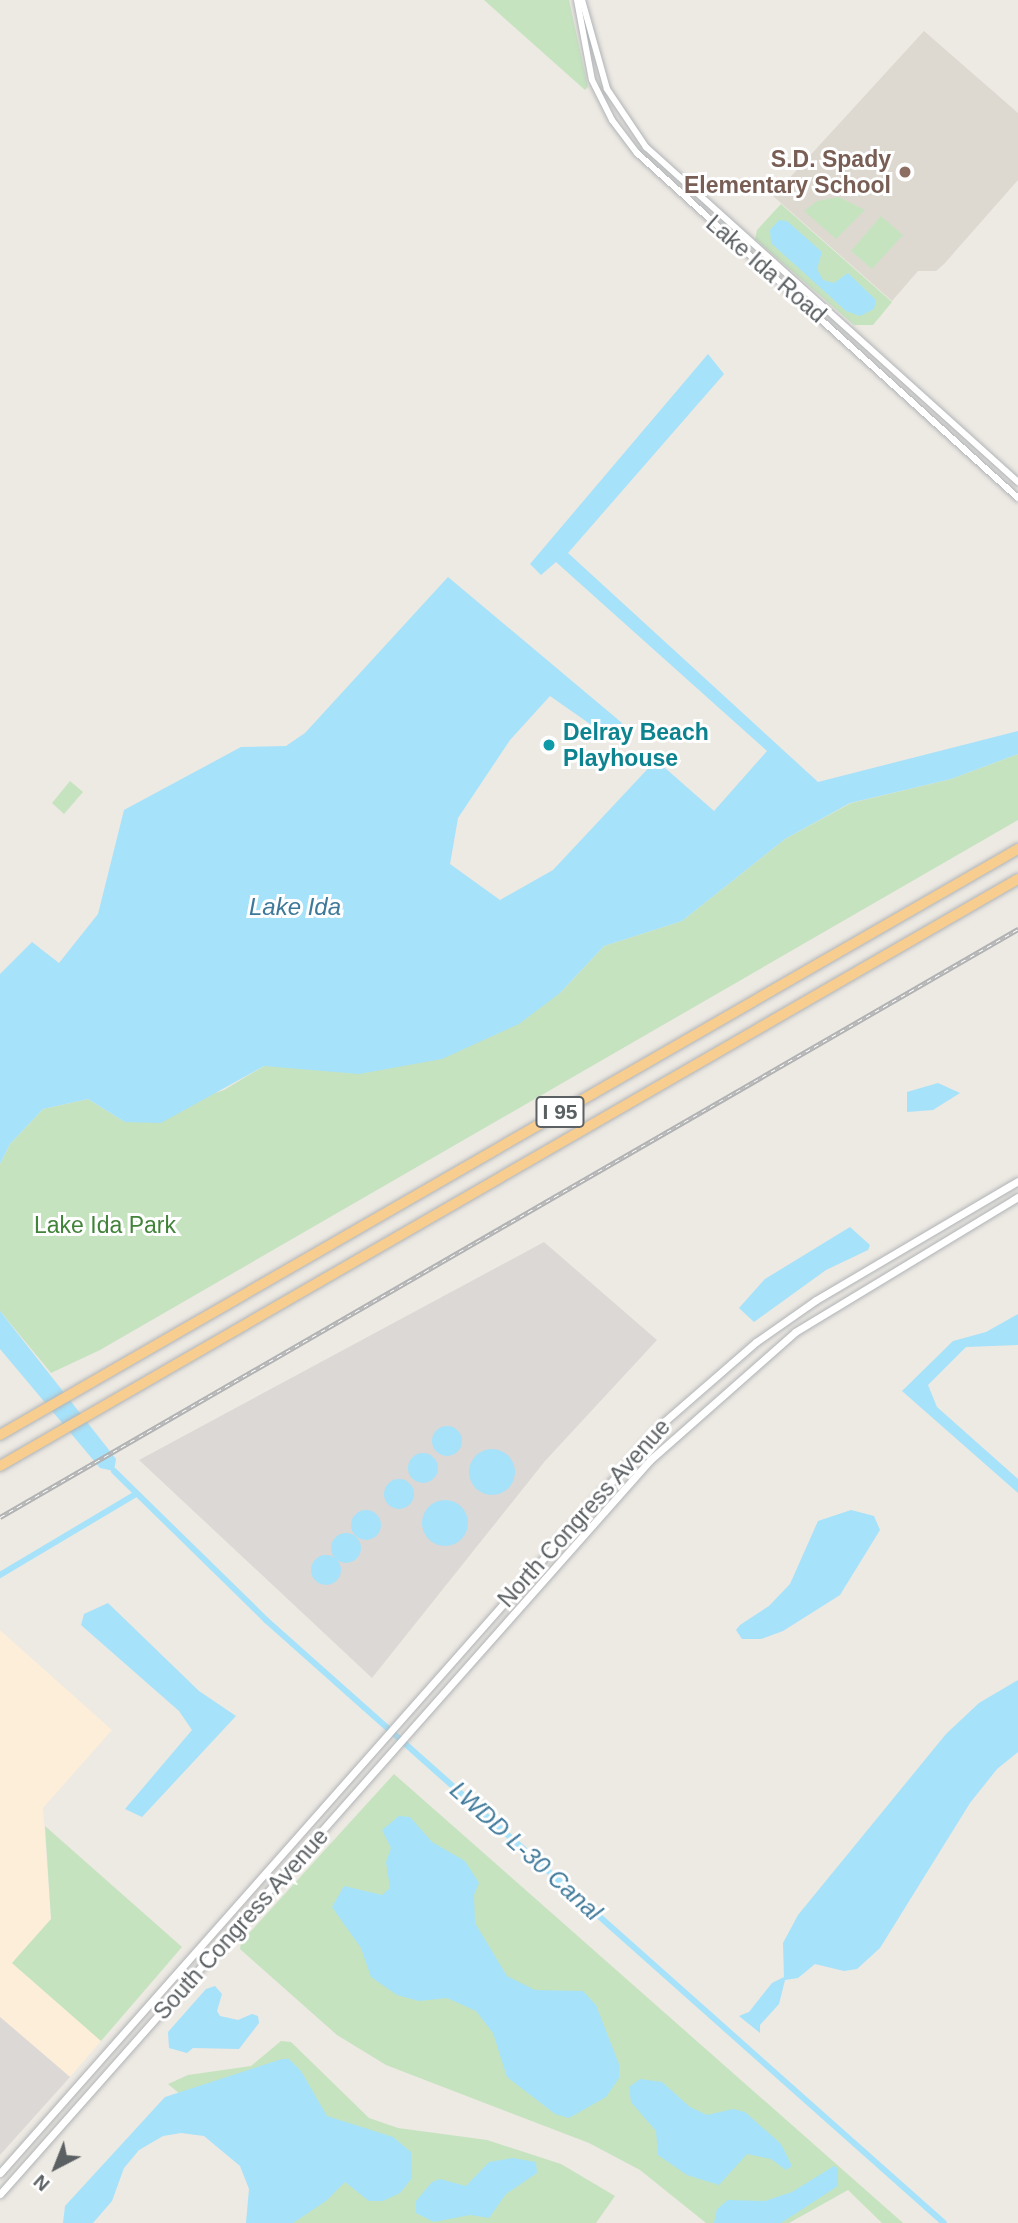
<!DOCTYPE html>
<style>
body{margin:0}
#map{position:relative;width:1018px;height:2223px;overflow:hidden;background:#ede9e3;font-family:Helvetica,sans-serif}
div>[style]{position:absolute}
.commercial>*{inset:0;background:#fceed9}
.industrial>*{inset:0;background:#dcd8d5}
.education>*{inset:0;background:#ddd9d1}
.green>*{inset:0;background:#c6e3c0}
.water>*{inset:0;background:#a6e2fa}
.round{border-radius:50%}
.canal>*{height:6px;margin:-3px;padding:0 3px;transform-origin:3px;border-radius:3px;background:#a6e2fa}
.roads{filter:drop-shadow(0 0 2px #b0b4b7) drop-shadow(0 0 2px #b0b4b7)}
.tertiary>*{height:6px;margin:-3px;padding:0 3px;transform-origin:3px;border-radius:3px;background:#fff}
.secondary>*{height:7px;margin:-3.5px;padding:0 3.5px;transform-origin:3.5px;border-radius:3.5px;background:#fff}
.motorway>*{height:10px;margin:-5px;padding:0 5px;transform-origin:5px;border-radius:5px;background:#f7cd90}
.rail>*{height:4.5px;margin-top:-2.25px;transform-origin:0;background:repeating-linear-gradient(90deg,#fff 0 5px,#b1b2b3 0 10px);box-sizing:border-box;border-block:2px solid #b1b2b3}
.dots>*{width:19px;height:19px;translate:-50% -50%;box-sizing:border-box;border:4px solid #fff;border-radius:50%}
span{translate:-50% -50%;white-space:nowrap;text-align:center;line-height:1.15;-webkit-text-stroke:6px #fff;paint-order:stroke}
.shield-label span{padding:2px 5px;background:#fff;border:2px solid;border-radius:5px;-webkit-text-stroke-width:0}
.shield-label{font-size:21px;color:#5b6063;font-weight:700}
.education-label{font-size:23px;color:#785e54;font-weight:700}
.right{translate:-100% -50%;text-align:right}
.street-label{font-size:23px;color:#5b6063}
.culture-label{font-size:23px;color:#0d838f;font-weight:700}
.left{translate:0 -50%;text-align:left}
.park-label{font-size:23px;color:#42833a}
.water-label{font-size:24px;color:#3f799a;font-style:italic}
.north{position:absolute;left:21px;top:2132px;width:70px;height:70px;-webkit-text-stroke:5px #fff;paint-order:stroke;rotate:222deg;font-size:19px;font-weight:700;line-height:28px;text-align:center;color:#5b6063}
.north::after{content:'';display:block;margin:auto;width:24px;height:32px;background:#5b6063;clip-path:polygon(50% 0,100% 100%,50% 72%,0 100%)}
</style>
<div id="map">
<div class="commercial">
<div style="clip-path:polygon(0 1630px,112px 1730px,43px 1808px,51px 1919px,12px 1963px,101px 2041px,70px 2077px,0 2017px)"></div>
</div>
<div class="industrial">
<div style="clip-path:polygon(544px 1242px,657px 1340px,545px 1461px,372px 1678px,139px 1460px)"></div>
<div style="clip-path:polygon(0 2017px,70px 2077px,0 2155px)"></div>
</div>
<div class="education">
<div style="clip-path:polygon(924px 31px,1018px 113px,1018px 180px,944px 264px,936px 271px,918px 271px,892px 301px,773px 196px)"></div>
</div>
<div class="green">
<div style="clip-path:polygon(484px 0,569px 0,588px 87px,585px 90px)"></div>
<div style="clip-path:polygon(839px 197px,865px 210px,836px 239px,804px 211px,817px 201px)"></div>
<div style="clip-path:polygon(781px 204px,892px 302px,873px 325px,854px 325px,755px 239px,757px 230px)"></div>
<div style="clip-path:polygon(881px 216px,903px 235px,872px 269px,851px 251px)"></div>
<div style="clip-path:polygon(1018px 754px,1018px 820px,100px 1350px,51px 1373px,0 1311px,0 1164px,10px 1144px,43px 1109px,88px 1099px,125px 1122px,224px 1090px,264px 1066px,298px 1067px,560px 993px,604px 946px,682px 921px,785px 839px,851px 803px,951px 779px)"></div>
<div style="clip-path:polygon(70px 781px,83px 792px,64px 814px,52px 803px)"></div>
<div style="clip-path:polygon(394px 1774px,903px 2223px,882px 2223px,848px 2190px,789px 2223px,706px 2223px,640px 2170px,589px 2143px,386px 2065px,337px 2035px,240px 1949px,241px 1942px)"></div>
<div style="clip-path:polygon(45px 1826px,182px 1947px,101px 2041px,12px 1963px,51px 1919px)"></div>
<div style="clip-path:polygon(281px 2041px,291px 2042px,369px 2118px,398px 2128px,487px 2140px,561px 2164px,615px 2196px,596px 2223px,262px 2223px,264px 2165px,168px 2084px,188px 2075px,251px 2066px)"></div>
</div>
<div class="water">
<div style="clip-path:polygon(779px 220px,787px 221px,822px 252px,817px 269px,823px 280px,834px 283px,848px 273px,876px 300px,874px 309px,860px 316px,846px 311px,771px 243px,770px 230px)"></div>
<div style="clip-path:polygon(708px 354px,724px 374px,568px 553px,818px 782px,1018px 731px,1018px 754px,951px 779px,850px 803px,785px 839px,682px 921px,604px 946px,560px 993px,519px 1024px,442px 1059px,359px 1074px,264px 1066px,161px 1123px,125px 1122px,88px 1099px,43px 1109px,10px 1144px,0 1164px,0 974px,32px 942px,59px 963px,98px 914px,124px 810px,241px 747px,286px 746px,305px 733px,448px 577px,622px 723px,610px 738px,550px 696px,510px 740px,458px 818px,450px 864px,500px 900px,553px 870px,656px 760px,714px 811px,767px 751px,556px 562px,541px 575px,530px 564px)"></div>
<div style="clip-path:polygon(938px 1083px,960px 1093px,933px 1110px,907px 1112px,907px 1092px)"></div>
<div style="clip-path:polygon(850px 1227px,870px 1245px,868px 1250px,826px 1270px,754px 1322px,739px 1308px,765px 1279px)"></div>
<div style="clip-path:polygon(0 1311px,116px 1459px,114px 1471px,100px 1468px,0 1349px)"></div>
<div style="clip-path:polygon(1018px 1314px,1018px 1345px,966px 1347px,928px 1385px,937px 1407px,1018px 1479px,1018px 1493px,902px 1391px,953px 1341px,986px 1332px)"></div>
<div class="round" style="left:432px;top:1426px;width:30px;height:30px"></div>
<div class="round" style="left:469px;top:1449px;width:46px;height:46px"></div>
<div class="round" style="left:408px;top:1453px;width:30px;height:30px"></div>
<div class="round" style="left:384px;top:1479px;width:30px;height:30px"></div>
<div class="round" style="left:422px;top:1500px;width:46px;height:46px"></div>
<div style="clip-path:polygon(851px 1510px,874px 1516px,880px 1530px,840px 1595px,783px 1631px,761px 1639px,742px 1639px,736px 1630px,740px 1625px,769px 1606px,790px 1584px,818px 1521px)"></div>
<div class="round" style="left:351px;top:1510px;width:30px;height:30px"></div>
<div class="round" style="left:331px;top:1533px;width:30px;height:30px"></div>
<div class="round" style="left:311px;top:1555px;width:30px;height:30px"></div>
<div style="clip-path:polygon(108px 1603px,199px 1691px,236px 1716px,142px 1817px,125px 1809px,192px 1730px,179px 1711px,81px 1625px,84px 1614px)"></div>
<div style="clip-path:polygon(1018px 1680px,1018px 1752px,997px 1769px,970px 1803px,880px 1948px,857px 1969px,844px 1971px,815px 1964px,798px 1978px,785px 1980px,779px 2004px,760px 2025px,760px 2033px,739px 2016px,749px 2012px,772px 1983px,784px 1977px,783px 1943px,798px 1915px,946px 1734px,979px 1703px)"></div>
<div style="clip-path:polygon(399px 1816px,410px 1817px,432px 1842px,465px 1861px,479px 1883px,474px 1895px,475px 1923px,507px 1976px,535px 1990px,583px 1991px,596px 2005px,619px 2064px,619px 2078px,606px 2097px,569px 2118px,555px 2114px,507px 2077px,493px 2033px,476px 2011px,447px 1998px,419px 2001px,397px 1995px,371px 1977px,361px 1948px,332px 1907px,344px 1886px,382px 1895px,390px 1888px,386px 1862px,391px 1848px,382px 1830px)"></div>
<div style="clip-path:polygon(215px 1986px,222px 1994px,217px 2011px,220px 2016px,238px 2020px,252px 2014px,258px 2016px,259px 2023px,239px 2049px,193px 2048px,187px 2053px,169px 2048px,168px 2032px,206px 1989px)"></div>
<div style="clip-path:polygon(282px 2059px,289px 2059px,301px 2071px,327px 2116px,393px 2137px,411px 2152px,412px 2178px,400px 2193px,383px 2201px,369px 2201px,345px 2182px,326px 2201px,293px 2223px,246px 2223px,249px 2189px,240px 2166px,204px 2136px,181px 2133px,163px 2136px,139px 2150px,124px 2168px,112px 2201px,93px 2223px,63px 2223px,65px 2206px,165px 2097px)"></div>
<div style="clip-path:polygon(640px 2079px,662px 2082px,690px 2107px,707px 2115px,733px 2109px,745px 2112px,781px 2144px,792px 2166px,786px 2170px,771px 2159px,747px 2154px,719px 2185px,687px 2175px,658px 2155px,656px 2131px,631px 2102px,629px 2087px)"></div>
<div style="clip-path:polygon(513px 2158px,536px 2162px,537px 2173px,506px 2194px,489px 2218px,470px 2215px,434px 2222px,416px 2213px,416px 2201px,432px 2182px,440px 2179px,466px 2186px,489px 2162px)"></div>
<div style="clip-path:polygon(834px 2166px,838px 2168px,838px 2186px,781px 2223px,714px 2223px,717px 2209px,728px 2200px,765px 2201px,792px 2192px)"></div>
</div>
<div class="canal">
<div style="left:114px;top:1471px;width:213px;rotate:44.4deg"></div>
<div style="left:266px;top:1620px;width:907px;rotate:41.65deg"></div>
<div style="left:0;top:1575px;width:158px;rotate:-30.8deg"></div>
</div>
<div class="roads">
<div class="tertiary">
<div style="left:577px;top:0;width:81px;rotate:79.4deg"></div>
<div style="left:592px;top:80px;width:45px;rotate:63.4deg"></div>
<div style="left:612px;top:120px;width:41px;rotate:52.9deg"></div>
<div style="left:637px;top:153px;width:514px;rotate:42.16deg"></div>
<div style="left:582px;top:0;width:92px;rotate:74.3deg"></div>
<div style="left:607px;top:89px;width:70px;rotate:56.1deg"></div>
<div style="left:646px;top:147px;width:501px;rotate:42deg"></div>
</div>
<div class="secondary">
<div style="left:0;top:2173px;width:1004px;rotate:-48.51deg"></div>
<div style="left:665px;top:1421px;width:121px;rotate:-41deg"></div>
<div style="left:756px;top:1342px;width:73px;rotate:-35deg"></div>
<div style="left:816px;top:1300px;width:234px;rotate:-30.5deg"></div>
<div style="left:0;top:2194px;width:980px;rotate:-48.47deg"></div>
<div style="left:650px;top:1460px;width:193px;rotate:-41.4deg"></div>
<div style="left:795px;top:1332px;width:261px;rotate:-31.2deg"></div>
</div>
<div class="motorway">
<div style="left:0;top:1435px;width:1175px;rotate:-29.93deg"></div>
<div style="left:0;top:1466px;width:1175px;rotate:-29.97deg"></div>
</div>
</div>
<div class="rail">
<div style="left:0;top:1517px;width:1176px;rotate:-30.01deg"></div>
</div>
<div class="dots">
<div style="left:905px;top:172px;background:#8d6e63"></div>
<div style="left:549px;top:745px;background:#0f9aa8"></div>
</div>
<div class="shield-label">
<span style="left:560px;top:1112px">I 95</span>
</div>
<div class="education-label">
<span class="right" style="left:891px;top:172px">S.D. Spady<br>Elementary School</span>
</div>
<div class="street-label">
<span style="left:766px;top:269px;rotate:41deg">Lake Ida Road</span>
<span style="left:584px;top:1513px;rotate:-48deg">North Congress Avenue</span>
<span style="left:241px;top:1924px;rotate:-48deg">South Congress Avenue</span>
</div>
<div class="culture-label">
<span class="left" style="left:563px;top:745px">Delray Beach<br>Playhouse</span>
</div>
<div class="park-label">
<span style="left:105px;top:1225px">Lake Ida Park</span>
</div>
<div class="water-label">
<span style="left:295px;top:907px">Lake Ida</span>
<span style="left:526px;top:1851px;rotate:42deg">LWDD L-30 Canal</span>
</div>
<div class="north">N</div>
</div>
